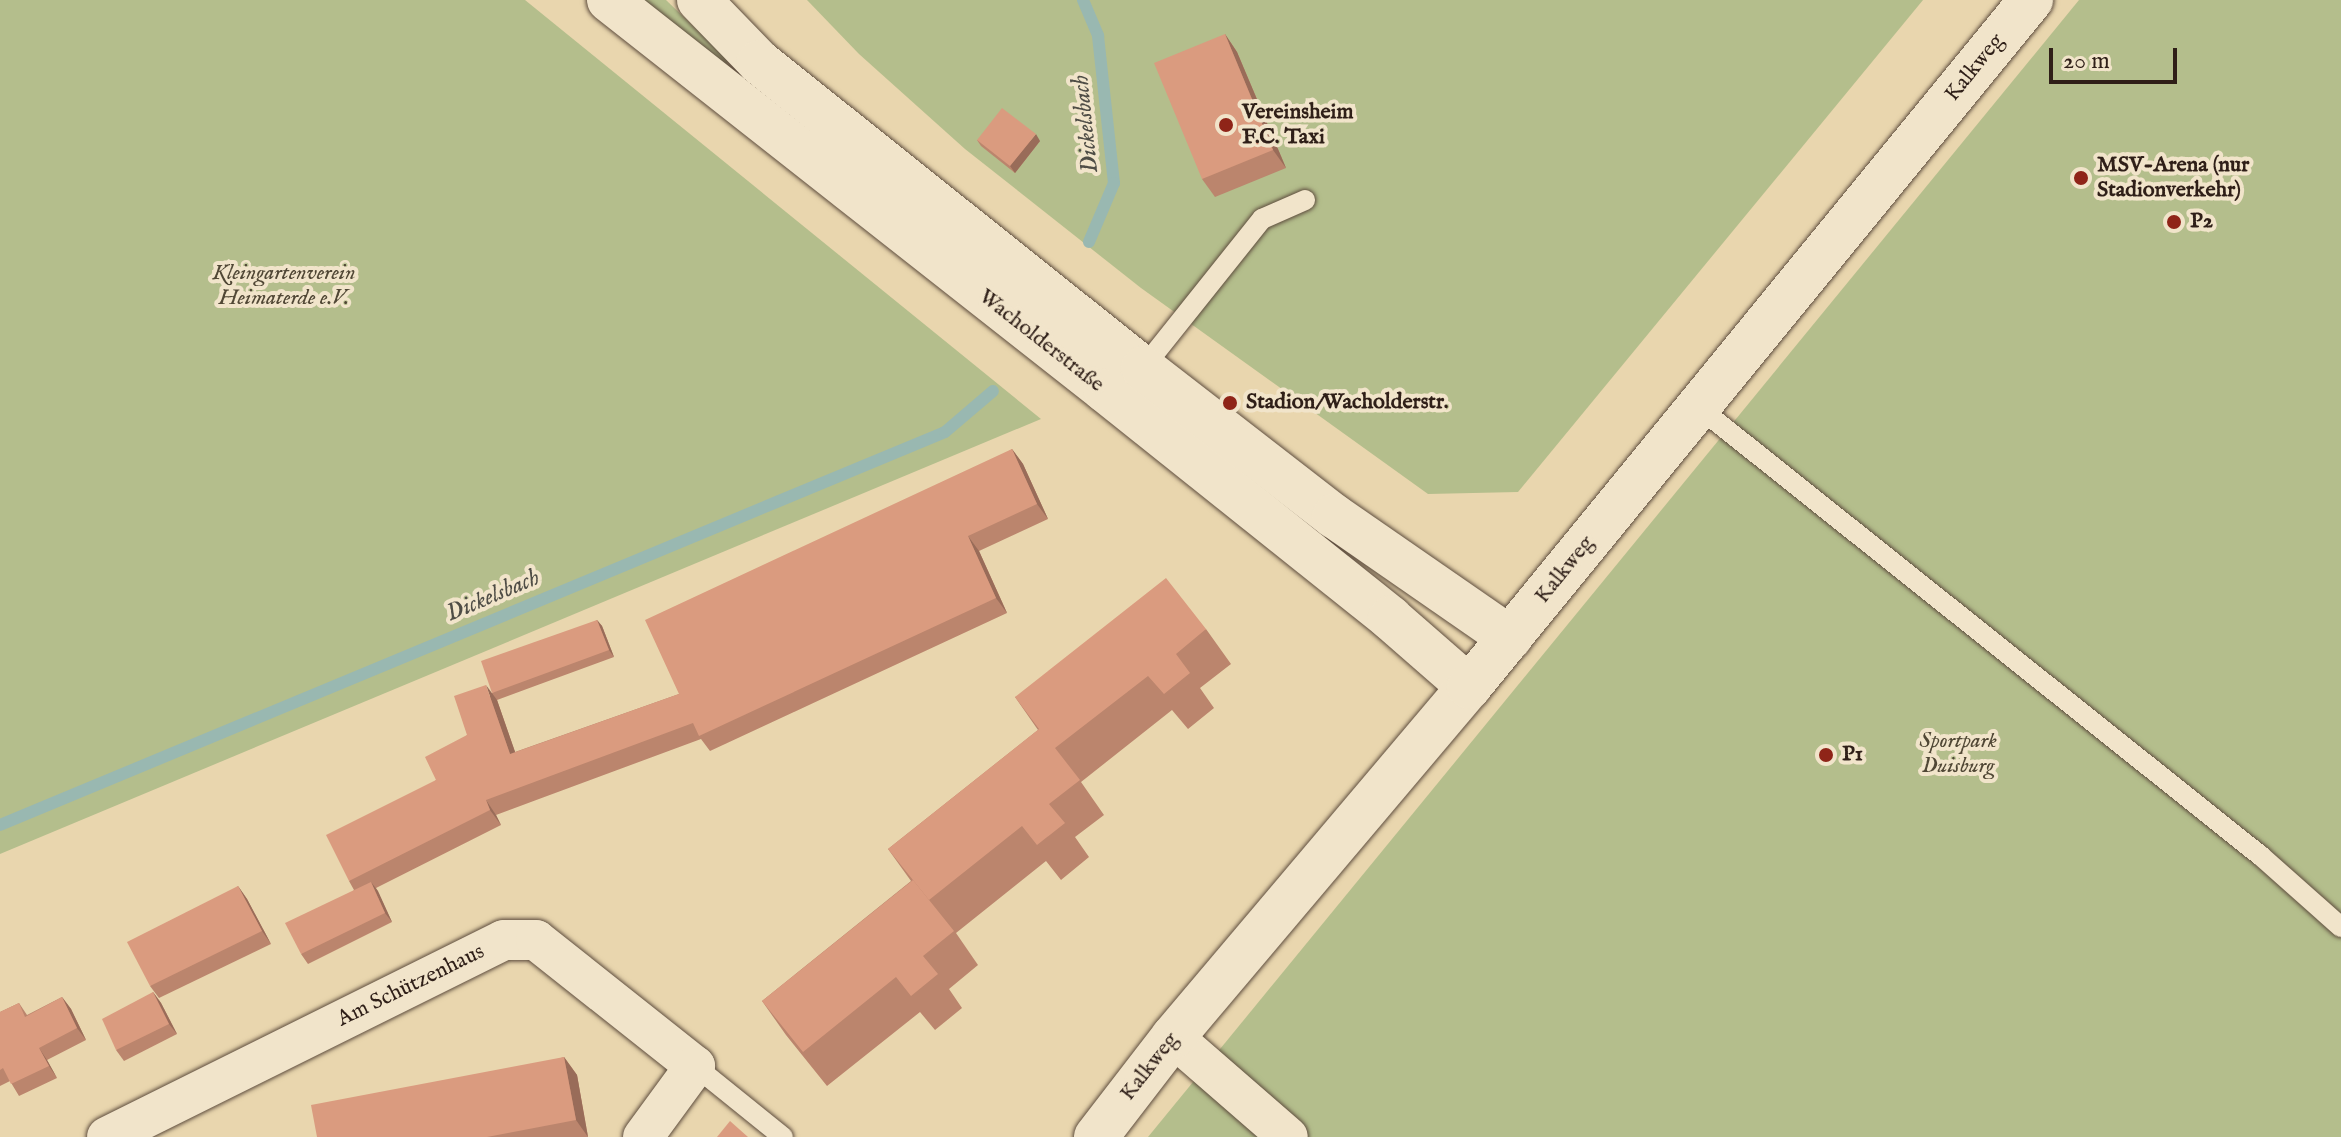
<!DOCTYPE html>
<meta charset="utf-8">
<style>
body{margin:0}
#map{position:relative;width:2341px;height:1137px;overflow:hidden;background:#e9d6ae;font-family:"IM FELL English",serif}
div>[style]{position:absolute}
.green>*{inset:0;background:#b4be8c}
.stream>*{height:12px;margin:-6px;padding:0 6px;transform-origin:6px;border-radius:6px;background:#99b8b1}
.roads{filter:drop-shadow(0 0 2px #5e4d3e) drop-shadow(0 0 2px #5e4d3e)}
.service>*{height:20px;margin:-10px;padding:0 10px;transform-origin:10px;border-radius:10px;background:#f1e4ca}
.minor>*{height:40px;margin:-20px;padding:0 20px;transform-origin:20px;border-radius:20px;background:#f1e4ca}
.tertiary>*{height:44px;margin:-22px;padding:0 22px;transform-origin:22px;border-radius:22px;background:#f1e4ca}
.wall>*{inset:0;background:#bb856d}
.shaded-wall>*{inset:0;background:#996c59}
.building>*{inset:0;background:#da9b7f}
.dots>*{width:22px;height:22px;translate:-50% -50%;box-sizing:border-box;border:4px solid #f1e4ca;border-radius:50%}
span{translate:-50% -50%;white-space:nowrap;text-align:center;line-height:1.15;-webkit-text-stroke:8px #f1e4ca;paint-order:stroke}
.street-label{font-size:22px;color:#2f1f18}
.poi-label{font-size:22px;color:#2f1f18;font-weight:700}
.left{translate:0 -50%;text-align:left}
.park-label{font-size:22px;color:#504735;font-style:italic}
.water-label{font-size:24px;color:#4f4d46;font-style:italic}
.scale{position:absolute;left:2049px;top:48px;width:128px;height:36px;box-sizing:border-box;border:4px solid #2f1f18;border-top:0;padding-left:10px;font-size:24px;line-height:28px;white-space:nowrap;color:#2f1f18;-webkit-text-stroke:6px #f1e4ca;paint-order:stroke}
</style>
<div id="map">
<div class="green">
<div style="clip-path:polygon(0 0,525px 0,1041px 419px,0 854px)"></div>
<div style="clip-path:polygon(640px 0,666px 0,729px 61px,722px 68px)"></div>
<div style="clip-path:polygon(807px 0,1923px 0,1518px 492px,1428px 494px,1141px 288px,965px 149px,859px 54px)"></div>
<div style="clip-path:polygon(2079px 0,2341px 0,2341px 1137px,1148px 1137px)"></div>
</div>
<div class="stream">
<div style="left:1083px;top:0;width:39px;rotate:67deg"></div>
<div style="left:1098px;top:36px;width:148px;rotate:83.8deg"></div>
<div style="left:1114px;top:183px;width:64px;rotate:113deg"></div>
<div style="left:0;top:825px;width:1023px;rotate:-22.58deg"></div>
<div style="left:945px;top:432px;width:63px;rotate:-40.5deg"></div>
</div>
<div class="roads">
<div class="service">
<div style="left:1143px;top:368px;width:191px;rotate:-51.4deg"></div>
<div style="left:1262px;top:219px;width:47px;rotate:-23.8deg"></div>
<div style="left:1697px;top:406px;width:722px;rotate:38.59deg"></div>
<div style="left:2261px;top:856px;width:107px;rotate:41.6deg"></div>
<div style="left:695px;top:1066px;width:113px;rotate:38.9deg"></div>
</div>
<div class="minor">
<div style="left:1173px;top:1037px;width:152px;rotate:41deg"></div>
<div style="left:107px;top:1137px;width:443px;rotate:-26.4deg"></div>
<div style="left:504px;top:940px;width:32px"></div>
<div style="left:536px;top:940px;width:203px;rotate:38.4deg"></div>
<div style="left:695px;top:1066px;width:88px;rotate:126.2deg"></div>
</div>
<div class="tertiary">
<div style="left:609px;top:0;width:632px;rotate:38.19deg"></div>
<div style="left:1106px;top:391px;width:364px;rotate:38.6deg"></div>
<div style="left:1390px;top:618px;width:105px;rotate:41.1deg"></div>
<div style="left:699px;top:0;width:86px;rotate:45.9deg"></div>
<div style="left:759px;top:62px;width:491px;rotate:38.6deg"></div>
<div style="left:1143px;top:368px;width:242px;rotate:37.8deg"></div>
<div style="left:1334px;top:516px;width:214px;rotate:34.7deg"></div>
<div style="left:1096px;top:1137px;width:126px;rotate:-52.4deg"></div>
<div style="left:1173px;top:1037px;width:458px;rotate:-49.8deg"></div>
<div style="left:1469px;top:687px;width:888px;rotate:-50.72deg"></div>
</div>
</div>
<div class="wall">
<div style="clip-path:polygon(1225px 34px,1237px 52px,1286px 168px,1215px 197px,1202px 179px)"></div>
<div style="clip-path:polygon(977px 140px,1040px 141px,1015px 173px,981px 146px)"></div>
<div style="clip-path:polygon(1012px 449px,1023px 464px,1048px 519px,979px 551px,1007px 613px,710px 751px,701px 739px,496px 815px,501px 825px,376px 888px,392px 922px,308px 964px,301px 954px,354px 890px,349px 881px,436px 780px,467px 735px,492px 693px,597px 620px,602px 626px,614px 657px,497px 700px,515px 752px,679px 694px)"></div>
<div style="clip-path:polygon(1206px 629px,1231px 664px,1200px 688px,1214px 708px,1188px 729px,1172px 710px,1081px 782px,1104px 815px,1075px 837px,1089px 857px,1061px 880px,1046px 861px,956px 933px,978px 965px,949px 989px,962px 1008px,935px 1030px,920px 1012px,827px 1086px,786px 1035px,762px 1001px,911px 881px,888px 849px,1038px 730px,1015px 697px)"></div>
<div style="clip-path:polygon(238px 886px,247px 899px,271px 944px,159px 998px,150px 986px)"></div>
<div style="clip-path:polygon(153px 992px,161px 1003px,177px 1034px,124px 1061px,116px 1050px)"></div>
<div style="clip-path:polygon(62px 997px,71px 1009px,86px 1040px,47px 1060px,57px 1078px,19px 1096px,10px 1081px,0 1086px,0 1012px,19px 1003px,27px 1015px)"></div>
<div style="clip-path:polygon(564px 1057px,577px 1075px,588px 1137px,317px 1137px)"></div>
</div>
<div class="shaded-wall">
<div style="clip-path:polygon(1225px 34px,1237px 52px,1286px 168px,1273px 150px)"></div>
<div style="clip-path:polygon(1036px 134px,1040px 141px,1015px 173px,1010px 166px)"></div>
<div style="clip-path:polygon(1012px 449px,1023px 464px,1048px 519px,1037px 504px)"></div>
<div style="clip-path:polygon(968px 536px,979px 551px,1007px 613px,996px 598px)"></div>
<div style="clip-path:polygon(597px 620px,602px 626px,614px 657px,609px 650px)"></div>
<div style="clip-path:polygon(486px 685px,497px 700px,521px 769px,510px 754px)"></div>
<div style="clip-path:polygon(486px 800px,496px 815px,501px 825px,490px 810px)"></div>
<div style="clip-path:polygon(371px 882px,378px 891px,392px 922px,385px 913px)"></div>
<div style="clip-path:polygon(238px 886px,247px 899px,271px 944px,262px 931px)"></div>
<div style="clip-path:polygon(153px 992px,161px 1003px,177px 1034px,169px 1024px)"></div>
<div style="clip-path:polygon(62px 997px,71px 1009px,86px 1040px,77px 1028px)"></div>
<div style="clip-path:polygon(39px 1048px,47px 1060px,57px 1078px,49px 1066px)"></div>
<div style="clip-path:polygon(564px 1057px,577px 1075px,588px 1137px,576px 1120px)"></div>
</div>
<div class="building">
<div style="clip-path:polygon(1225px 34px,1273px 150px,1202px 179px,1154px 63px)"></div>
<div style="clip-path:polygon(1002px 108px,1036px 134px,1010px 166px,977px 140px)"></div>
<div style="clip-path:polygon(1012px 449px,1037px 504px,968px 536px,996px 598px,699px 736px,693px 723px,486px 800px,490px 810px,349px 881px,326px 835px,436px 780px,425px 757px,467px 735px,454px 696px,486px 685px,510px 754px,679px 694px,645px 620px)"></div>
<div style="clip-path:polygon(1166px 578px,1206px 629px,1176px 654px,1190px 673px,1164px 694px,1148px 676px,1055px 748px,1080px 780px,1049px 804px,1065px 823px,1037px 845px,1022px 826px,929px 900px,888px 849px,1039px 729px,1015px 697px)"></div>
<div style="clip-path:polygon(597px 620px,609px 650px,492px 693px,481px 661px)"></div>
<div style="clip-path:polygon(913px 880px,954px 931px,923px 956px,938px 974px,911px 996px,896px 977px,803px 1052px,762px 1001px)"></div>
<div style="clip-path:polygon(371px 882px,385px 913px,301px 954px,285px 923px)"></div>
<div style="clip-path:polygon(238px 886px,262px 931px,150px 986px,127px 942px)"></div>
<div style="clip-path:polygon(153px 992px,169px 1024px,116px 1050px,102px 1019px)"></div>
<div style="clip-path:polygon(62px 997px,77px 1028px,39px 1048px,49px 1066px,11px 1084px,3px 1068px,0 1070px,0 1012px,19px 1003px,25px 1017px)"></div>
<div style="clip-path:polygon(564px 1057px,576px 1120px,487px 1137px,317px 1137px,311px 1105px)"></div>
<div style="clip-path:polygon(730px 1121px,748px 1137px,717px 1137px)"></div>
</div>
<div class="dots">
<div style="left:1226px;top:125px;background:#8f2418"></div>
<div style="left:2081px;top:178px;background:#8f2418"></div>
<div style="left:2174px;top:222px;background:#8f2418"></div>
<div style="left:1230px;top:403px;background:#8f2418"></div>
<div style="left:1826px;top:755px;background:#8f2418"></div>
</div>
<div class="street-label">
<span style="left:1975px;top:68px;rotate:-51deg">Kalkweg</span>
<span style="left:1041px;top:341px;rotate:38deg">Wacholderstraße</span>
<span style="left:1565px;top:570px;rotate:-51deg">Kalkweg</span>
<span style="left:411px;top:986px;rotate:-26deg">Am Schützenhaus</span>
<span style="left:1150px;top:1067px;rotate:-52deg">Kalkweg</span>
</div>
<div class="poi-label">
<span class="left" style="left:1242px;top:125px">Vereinsheim<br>F.C. Taxi</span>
<span class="left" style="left:2097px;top:178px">MSV-Arena (nur<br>Stadionverkehr)</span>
<span class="left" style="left:2190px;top:222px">P2</span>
<span class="left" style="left:1246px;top:403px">Stadion/Wacholderstr.</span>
<span class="left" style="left:1842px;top:755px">P1</span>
</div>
<div class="park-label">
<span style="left:284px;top:286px">Kleingartenverein<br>Heimaterde e.V.</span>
<span style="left:1958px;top:754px">Sportpark<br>Duisburg</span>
</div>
<div class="water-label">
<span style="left:1086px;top:124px;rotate:-96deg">Dickelsbach</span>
<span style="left:493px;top:596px;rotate:-23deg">Dickelsbach</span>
</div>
<div class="scale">20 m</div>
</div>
